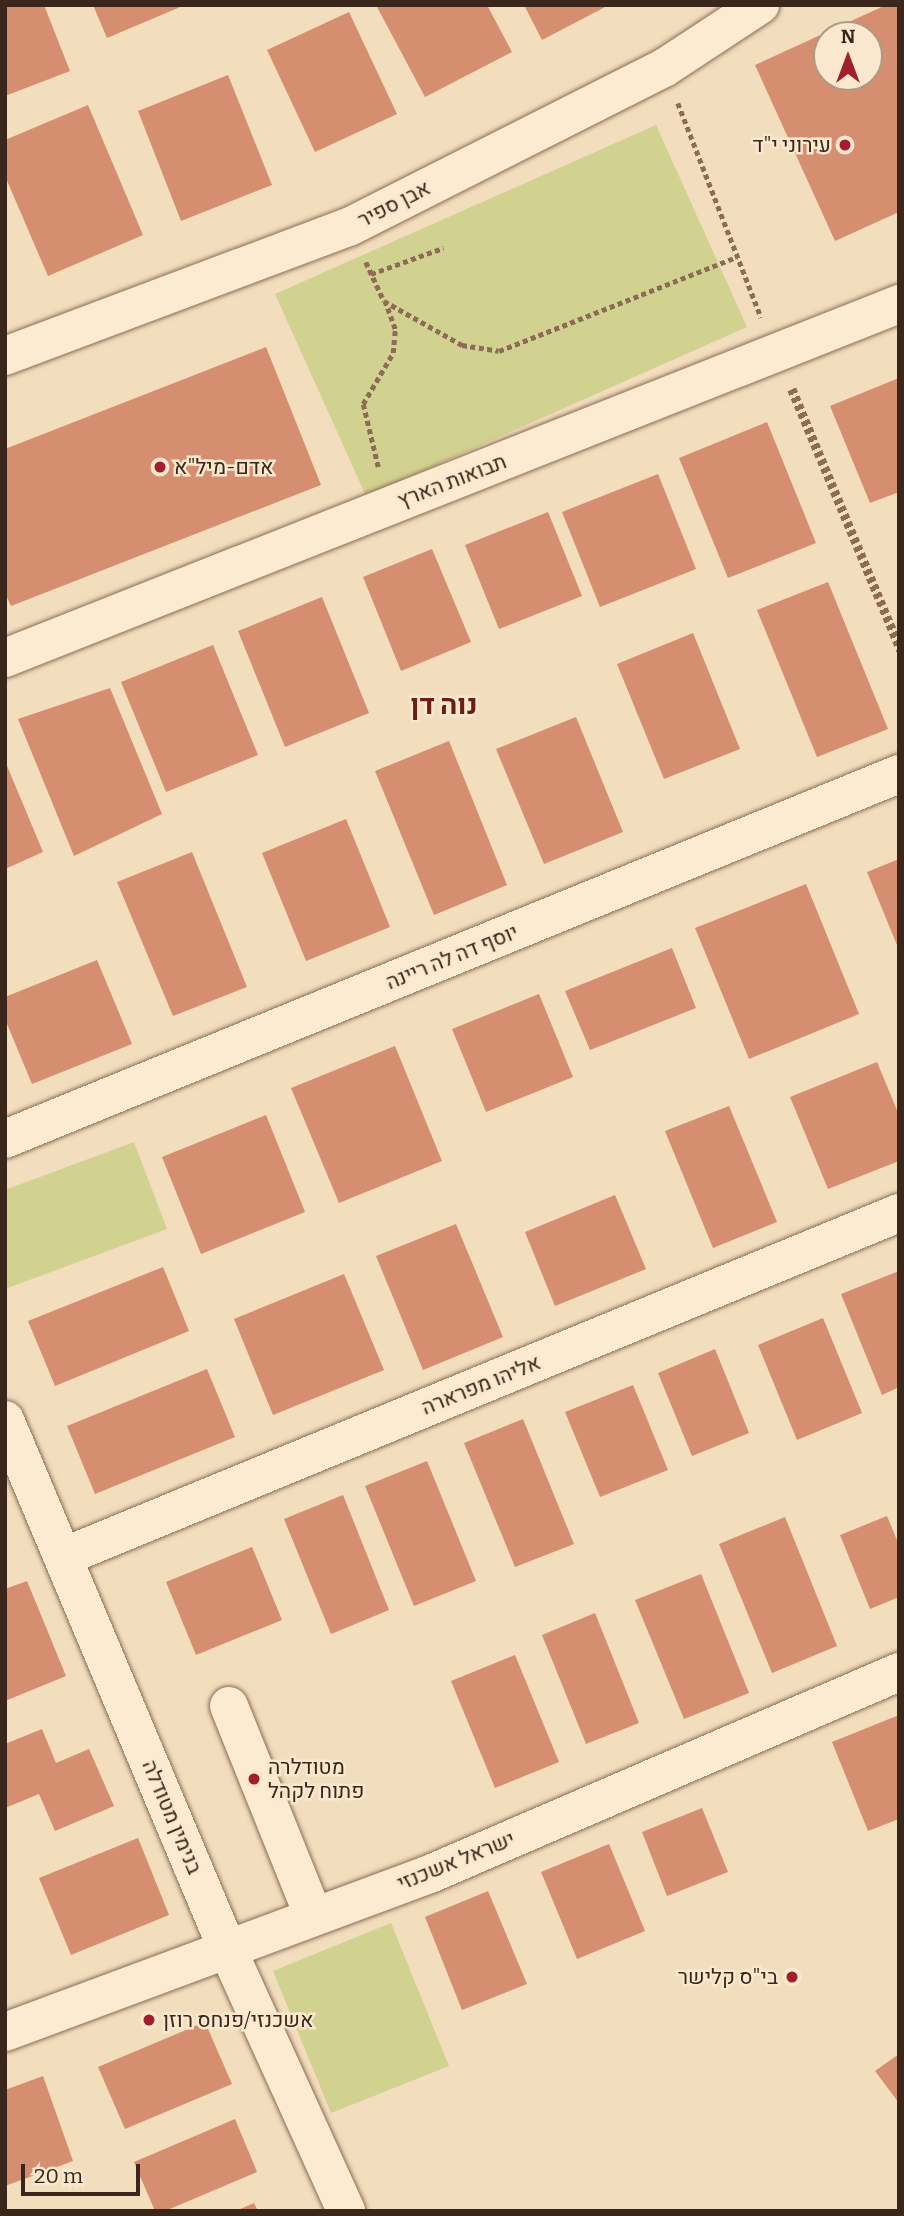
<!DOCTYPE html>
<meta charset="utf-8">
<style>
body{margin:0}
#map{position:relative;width:904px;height:2216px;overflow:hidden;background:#f2ddbd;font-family:Bitter,Heebo,serif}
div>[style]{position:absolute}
.green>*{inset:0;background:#d1d190}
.building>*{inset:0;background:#d58e6f}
.path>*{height:4.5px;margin-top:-2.25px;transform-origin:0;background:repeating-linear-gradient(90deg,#8c6c54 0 5px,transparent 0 8.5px)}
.roads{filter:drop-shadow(0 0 2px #8c6c54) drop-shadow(0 0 2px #8c6c54)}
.minor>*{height:38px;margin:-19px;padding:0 19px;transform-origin:19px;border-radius:19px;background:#fcebd1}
.dots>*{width:19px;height:19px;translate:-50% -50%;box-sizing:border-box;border:4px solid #f9e8ce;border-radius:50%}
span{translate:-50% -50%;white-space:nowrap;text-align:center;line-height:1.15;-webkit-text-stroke:5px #f9e8ce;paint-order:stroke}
.poi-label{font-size:21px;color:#3a261b}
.right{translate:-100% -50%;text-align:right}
.left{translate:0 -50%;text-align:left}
.street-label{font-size:21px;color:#3a261b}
.district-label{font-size:28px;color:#6b1e15;font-weight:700}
.frame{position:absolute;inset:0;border:7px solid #3a261b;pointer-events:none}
.north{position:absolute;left:813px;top:21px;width:70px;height:70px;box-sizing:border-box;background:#f9e8ce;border:2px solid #ad9a86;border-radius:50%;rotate:0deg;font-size:19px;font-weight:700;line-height:28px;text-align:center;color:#3a261b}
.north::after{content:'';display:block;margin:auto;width:24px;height:32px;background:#a21e2e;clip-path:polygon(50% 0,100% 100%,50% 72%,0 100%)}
.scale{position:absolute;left:21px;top:2164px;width:119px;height:32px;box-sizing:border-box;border:4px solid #3a261b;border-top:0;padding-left:9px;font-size:21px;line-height:24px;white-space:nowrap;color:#3a261b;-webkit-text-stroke:5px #f9e8ce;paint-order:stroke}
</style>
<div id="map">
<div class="green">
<div style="clip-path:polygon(656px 125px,747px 327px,366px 496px,275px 294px)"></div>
<div style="clip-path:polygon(134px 1142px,167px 1229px,5px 1289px,5px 1190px)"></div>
<div style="clip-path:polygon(391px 1923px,449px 2066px,331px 2113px,273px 1971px)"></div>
</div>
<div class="building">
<div style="clip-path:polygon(5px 5px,44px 5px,70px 71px,5px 96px)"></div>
<div style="clip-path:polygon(93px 5px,185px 5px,107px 38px)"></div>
<div style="clip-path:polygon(376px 5px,487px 5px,512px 52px,425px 97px)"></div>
<div style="clip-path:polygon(524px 5px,609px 5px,542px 40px)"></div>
<div style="clip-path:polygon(evenodd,886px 5px,899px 5px,899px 212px,835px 241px,755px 65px,886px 5px,827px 35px,869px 35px,869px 77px,827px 77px,827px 35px)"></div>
<div style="clip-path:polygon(349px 12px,397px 114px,315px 152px,267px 50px)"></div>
<div style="clip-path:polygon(228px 75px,272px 185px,181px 221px,138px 111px)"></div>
<div style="clip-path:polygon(88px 105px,143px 235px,48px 276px,5px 176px,5px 140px)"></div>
<div style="clip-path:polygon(266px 347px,321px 485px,11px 606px,5px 593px,5px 449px)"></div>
<div style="clip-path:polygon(899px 378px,899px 492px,870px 503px,830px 406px)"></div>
<div style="clip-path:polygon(767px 422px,816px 543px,728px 578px,679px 458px)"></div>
<div style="clip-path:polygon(658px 474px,696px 569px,600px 607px,562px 512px)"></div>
<div style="clip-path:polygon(548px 512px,582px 596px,499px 629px,465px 545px)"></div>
<div style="clip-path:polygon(432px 549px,471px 642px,401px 671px,363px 577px)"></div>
<div style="clip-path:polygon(828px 582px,888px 729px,817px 757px,757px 610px)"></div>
<div style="clip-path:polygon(322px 597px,369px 713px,285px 747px,238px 631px)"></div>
<div style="clip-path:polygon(693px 633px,740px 749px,664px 779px,617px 664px)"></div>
<div style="clip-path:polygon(213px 645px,258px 755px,166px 792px,121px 682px)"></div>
<div style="clip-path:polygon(110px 688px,162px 814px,74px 856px,18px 719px)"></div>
<div style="clip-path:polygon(576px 717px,623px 832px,544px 864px,496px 749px)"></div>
<div style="clip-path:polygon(449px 741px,507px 885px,434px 915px,375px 771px)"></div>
<div style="clip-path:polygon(5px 761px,43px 852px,5px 869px)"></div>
<div style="clip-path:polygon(346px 819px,390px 927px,306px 961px,262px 853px)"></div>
<div style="clip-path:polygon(192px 852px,247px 987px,173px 1016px,117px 882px)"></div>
<div style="clip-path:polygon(899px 859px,899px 950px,867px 872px)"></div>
<div style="clip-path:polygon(806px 884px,859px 1014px,749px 1059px,695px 928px)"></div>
<div style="clip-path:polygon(672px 948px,696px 1008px,590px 1050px,565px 991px)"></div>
<div style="clip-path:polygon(97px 960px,132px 1044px,32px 1084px,5px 1019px,5px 997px)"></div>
<div style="clip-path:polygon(539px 994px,573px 1077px,486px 1112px,452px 1029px)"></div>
<div style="clip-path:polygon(395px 1046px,442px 1161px,339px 1203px,291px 1088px)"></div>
<div style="clip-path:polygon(877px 1062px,899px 1115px,899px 1161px,828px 1189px,790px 1097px)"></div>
<div style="clip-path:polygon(729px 1106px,777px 1222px,713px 1248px,665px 1131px)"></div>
<div style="clip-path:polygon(266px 1115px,305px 1212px,201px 1254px,162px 1157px)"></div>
<div style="clip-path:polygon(615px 1195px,646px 1269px,555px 1306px,525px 1232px)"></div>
<div style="clip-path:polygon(456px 1224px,503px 1337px,423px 1370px,376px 1256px)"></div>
<div style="clip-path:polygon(163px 1267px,189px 1331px,55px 1386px,28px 1321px)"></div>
<div style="clip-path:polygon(899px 1271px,899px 1387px,882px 1395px,841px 1294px)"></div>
<div style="clip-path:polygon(344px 1274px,384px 1370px,273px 1415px,234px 1319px)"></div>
<div style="clip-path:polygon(823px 1318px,862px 1413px,797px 1440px,758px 1345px)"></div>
<div style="clip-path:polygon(715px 1349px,749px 1433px,692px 1456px,658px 1373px)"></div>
<div style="clip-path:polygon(207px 1369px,235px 1437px,95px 1494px,67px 1426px)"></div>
<div style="clip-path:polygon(633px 1385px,668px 1470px,600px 1497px,565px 1412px)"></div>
<div style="clip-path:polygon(523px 1419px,574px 1544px,515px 1567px,464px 1443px)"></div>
<div style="clip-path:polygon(427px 1461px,476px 1581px,414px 1606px,365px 1486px)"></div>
<div style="clip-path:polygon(343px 1495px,389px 1610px,331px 1634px,284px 1519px)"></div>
<div style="clip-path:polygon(887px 1516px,899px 1545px,899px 1597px,870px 1609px,840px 1535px)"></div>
<div style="clip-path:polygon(785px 1517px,837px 1646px,772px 1673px,719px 1544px)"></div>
<div style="clip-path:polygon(252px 1547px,282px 1620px,196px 1655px,166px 1582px)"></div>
<div style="clip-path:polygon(701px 1574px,749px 1693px,684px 1719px,635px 1600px)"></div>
<div style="clip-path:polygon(27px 1581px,66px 1676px,5px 1701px,5px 1589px)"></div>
<div style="clip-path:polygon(595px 1613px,639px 1723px,586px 1744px,542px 1635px)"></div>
<div style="clip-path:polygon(515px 1655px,559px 1762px,495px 1788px,451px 1681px)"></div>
<div style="clip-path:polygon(899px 1715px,899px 1819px,868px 1831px,832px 1742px)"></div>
<div style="clip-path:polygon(42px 1729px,56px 1763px,89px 1749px,114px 1806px,55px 1831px,39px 1794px,5px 1808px,5px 1744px)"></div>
<div style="clip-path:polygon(702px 1808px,728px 1872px,667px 1896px,642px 1832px)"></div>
<div style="clip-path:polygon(138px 1838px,169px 1915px,71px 1955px,39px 1878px)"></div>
<div style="clip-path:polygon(609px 1844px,645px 1931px,577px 1959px,541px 1872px)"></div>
<div style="clip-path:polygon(488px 1891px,527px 1984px,462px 2010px,425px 1917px)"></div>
<div style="clip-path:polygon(205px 2022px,232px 2084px,125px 2129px,98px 2067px)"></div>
<div style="clip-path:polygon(899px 2054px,899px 2103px,875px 2071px)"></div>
<div style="clip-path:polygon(43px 2076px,73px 2161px,5px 2186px,5px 2090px)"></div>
<div style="clip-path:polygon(235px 2119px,257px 2172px,165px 2211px,155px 2211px,134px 2162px)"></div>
<div style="clip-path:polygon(254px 2203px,258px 2211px,236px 2211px)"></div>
</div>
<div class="path">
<div style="left:678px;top:103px;width:230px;rotate:68.8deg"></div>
<div style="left:366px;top:262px;width:43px;rotate:65.2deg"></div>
<div style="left:384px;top:301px;width:90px;rotate:29.4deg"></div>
<div style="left:462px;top:345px;width:37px;rotate:9deg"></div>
<div style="left:499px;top:351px;width:256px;rotate:-21.6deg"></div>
<div style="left:371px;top:274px;width:77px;rotate:-19.9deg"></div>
<div style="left:794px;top:388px;width:273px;rotate:67.4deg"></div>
<div style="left:790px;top:390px;width:283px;rotate:67.3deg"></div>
<div style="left:378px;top:467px;width:65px;rotate:-103.4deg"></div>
<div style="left:363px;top:404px;width:59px;rotate:-59.5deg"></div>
<div style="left:393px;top:353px;width:24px;rotate:-85deg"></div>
<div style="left:395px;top:329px;width:29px;rotate:-110deg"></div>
</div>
<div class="roads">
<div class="minor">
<div style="left:5px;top:356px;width:367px;rotate:-20.6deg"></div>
<div style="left:349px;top:227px;width:353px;rotate:-26.8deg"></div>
<div style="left:664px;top:68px;width:115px;rotate:-33.3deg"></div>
<div style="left:5px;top:658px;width:962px;rotate:-21.6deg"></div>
<div style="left:5px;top:1139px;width:966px;rotate:-22.21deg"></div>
<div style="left:5px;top:1420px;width:571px;rotate:67.21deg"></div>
<div style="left:226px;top:1946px;width:291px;rotate:65.6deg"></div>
<div style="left:63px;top:1557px;width:904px;rotate:-22.37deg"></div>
<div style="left:229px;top:1706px;width:225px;rotate:68.1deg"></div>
<div style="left:5px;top:2032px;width:453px;rotate:-20.4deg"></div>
<div style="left:430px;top:1874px;width:511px;rotate:-23.3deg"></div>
</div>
</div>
<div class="dots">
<div style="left:845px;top:145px;background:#a21e2e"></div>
<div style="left:160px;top:467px;background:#a21e2e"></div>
<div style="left:254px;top:1779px;background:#a21e2e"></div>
<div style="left:792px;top:1977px;background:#a21e2e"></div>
<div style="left:149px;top:2020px;background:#a21e2e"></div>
</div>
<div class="poi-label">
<span class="right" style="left:831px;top:145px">עירוני י"ד</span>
<span class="left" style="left:174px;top:467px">אדם-מיל"א</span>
<span class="left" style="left:268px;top:1779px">מטודלרה<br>פתוח לקהל</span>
<span class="right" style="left:778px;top:1977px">בי"ס קלישר</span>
<span class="left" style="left:163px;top:2020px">אשכנזי/פנחס רוזן</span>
</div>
<div class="street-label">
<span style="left:394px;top:204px;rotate:-27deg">אבן ספיר</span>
<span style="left:452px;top:481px;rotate:-21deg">תבואות הארץ</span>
<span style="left:452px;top:957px;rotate:-22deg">יוסף דה לה ריינה</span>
<span style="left:481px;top:1385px;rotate:-22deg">אליהו מפרארה</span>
<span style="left:172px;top:1817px;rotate:67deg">בנימין מטודלה</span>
<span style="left:456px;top:1861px;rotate:-22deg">ישראל אשכנזי</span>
</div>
<div class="district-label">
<span style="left:444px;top:705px">נוה דן</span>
</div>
<div class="frame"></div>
<div class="north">N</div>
<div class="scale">20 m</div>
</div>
